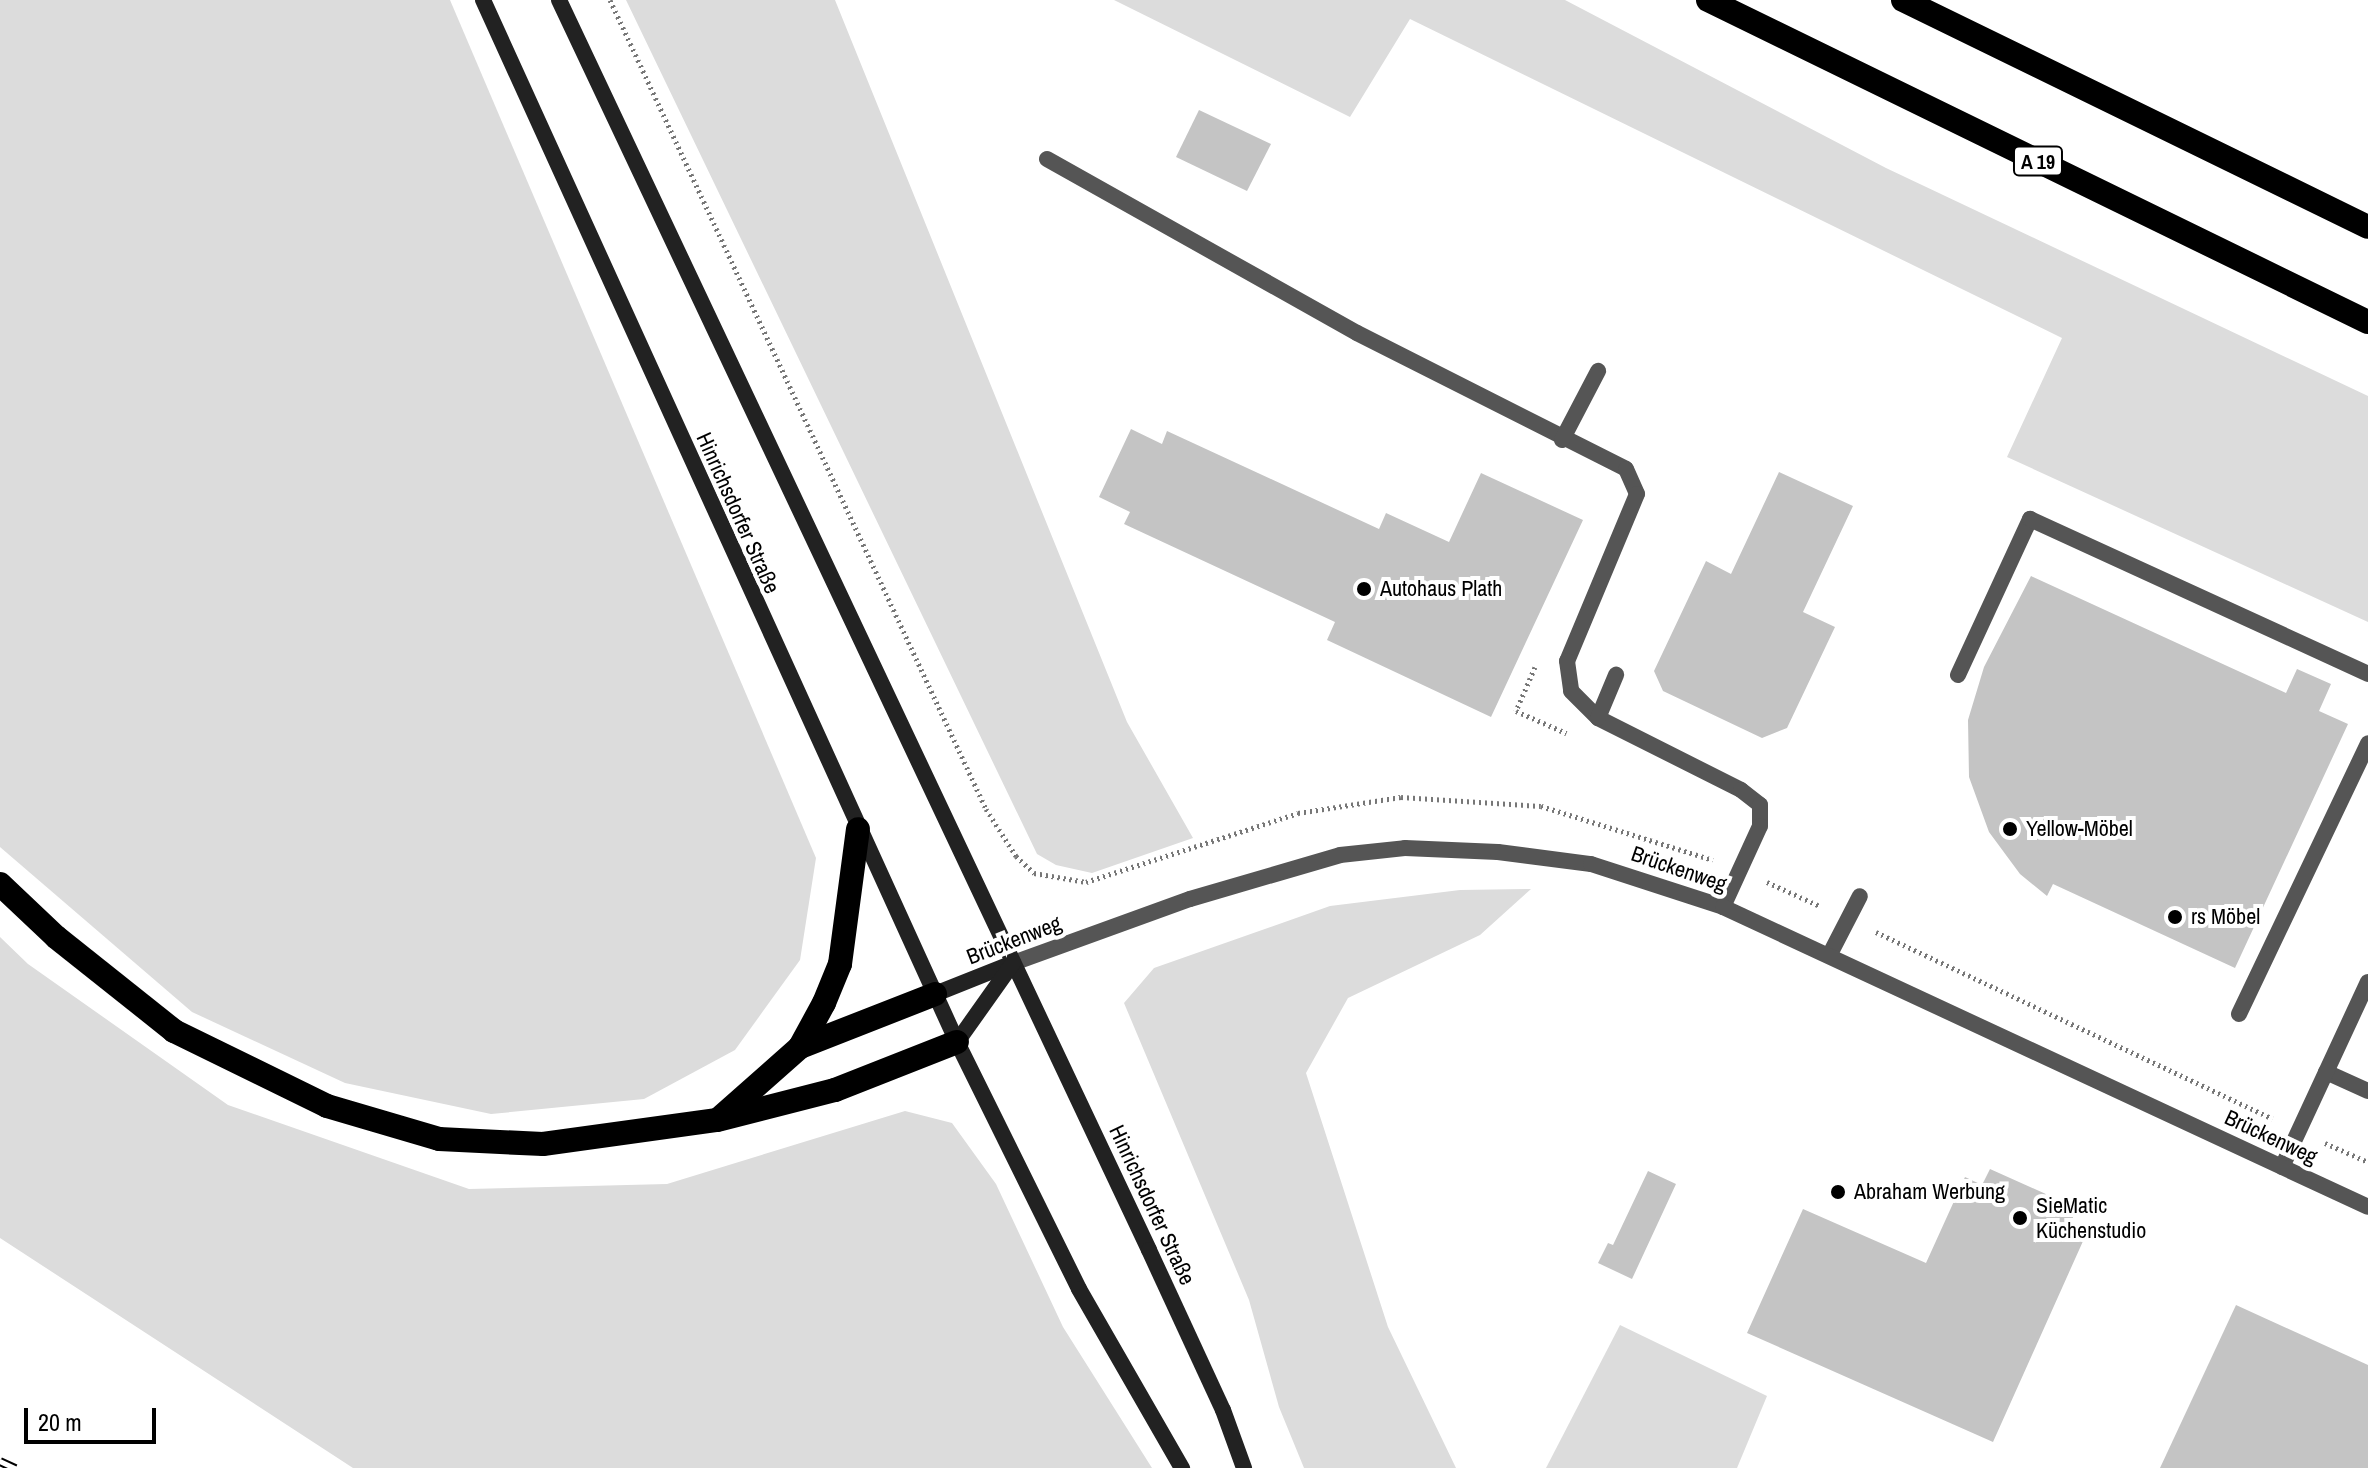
<!DOCTYPE html>
<meta charset="utf-8">
<style>
body{margin:0}
#map{position:relative;width:2368px;height:1468px;overflow:hidden;background:#fff;font-family:"Archivo Narrow",sans-serif}
div>[style]{position:absolute}
.green>*{inset:0;background:#dcdcdc}
.building>*{inset:0;background:#c4c4c4}
.path>*{height:5px;margin-top:-2.5px;transform-origin:0;background:repeating-linear-gradient(90deg,#777 0 2px,transparent 0 6px)}
.lane>*{height:16px;margin:-8px;padding:0 8px;transform-origin:8px;border-radius:8px;background:#555}
.street>*{height:16px;margin:-8px;padding:0 8px;transform-origin:8px;border-radius:8px;background:#555}
.secondary>*{height:16px;margin:-8px;padding:0 8px;transform-origin:8px;border-radius:8px;background:#222}
.highway>*{height:24px;margin:-12px;padding:0 12px;transform-origin:12px;border-radius:12px;background:#000}
.rail>*{height:9px;margin-top:-4.5px;transform-origin:0;background:repeating-linear-gradient(90deg,#fff 0 18px,#000 0 36px);box-sizing:border-box;border-block:2px solid #000}
.dots>*{width:22px;height:22px;translate:-50% -50%;box-sizing:border-box;border:4px solid #fff;border-radius:50%}
span{translate:-50% -50%;white-space:nowrap;text-align:center;line-height:1.15;-webkit-text-stroke:8px #fff;paint-order:stroke}
.shield-label span{padding:2px 6px;background:#fff;border:2px solid;border-radius:6px;-webkit-text-stroke-width:0}
.shield-label{font-size:20px;color:#000;font-weight:700}
.street-label{font-size:22px;color:#000}
.poi-label{font-size:22px;color:#000}
.left{translate:0 -50%;text-align:left}
.scale{position:absolute;left:24px;top:1408px;width:132px;height:36px;box-sizing:border-box;border:4px solid #000;border-top:0;padding-left:10px;font-size:24px;line-height:28px;white-space:nowrap;color:#000;-webkit-text-stroke:6px #fff;paint-order:stroke}
</style>
<div id="map">
<div class="green">
<div style="clip-path:polygon(0 0,450px 0,816px 858px,800px 960px,735px 1050px,644px 1099px,491px 1114px,345px 1083px,192px 1012px,0 847px)"></div>
<div style="clip-path:polygon(626px 0,835px 0,1127px 722px,1193px 838px,1092px 873px,1056px 865px,1037px 854px)"></div>
<div style="clip-path:polygon(1114px 0,1565px 0,1886px 168px,2368px 396px,2368px 622px,2007px 457px,2062px 338px,1410px 19px,1350px 117px)"></div>
<div style="clip-path:polygon(1531px 889px,1480px 935px,1348px 998px,1306px 1073px,1388px 1327px,1456px 1468px,1304px 1468px,1279px 1407px,1249px 1300px,1124px 1003px,1154px 968px,1330px 906px,1460px 890px)"></div>
<div style="clip-path:polygon(0 937px,28px 964px,228px 1105px,469px 1189px,667px 1184px,905px 1111px,952px 1123px,996px 1184px,1063px 1327px,1152px 1468px,353px 1468px,0 1238px)"></div>
<div style="clip-path:polygon(1620px 1325px,1767px 1396px,1737px 1468px,1546px 1468px)"></div>
</div>
<div class="building">
<div style="clip-path:polygon(1199px 110px,1271px 144px,1247px 191px,1176px 157px)"></div>
<div style="clip-path:polygon(1131px 429px,1162px 444px,1167px 431px,1379px 529px,1386px 513px,1449px 542px,1481px 473px,1583px 520px,1491px 717px,1327px 640px,1335px 622px,1124px 524px,1130px 512px,1099px 497px)"></div>
<div style="clip-path:polygon(1779px 472px,1853px 506px,1803px 612px,1835px 627px,1787px 728px,1762px 738px,1663px 691px,1654px 671px,1706px 561px,1731px 574px)"></div>
<div style="clip-path:polygon(2031px 576px,2286px 693px,2297px 669px,2331px 684px,2319px 711px,2348px 724px,2235px 968px,2053px 884px,2047px 896px,2020px 874px,1989px 832px,1969px 777px,1968px 720px,1984px 667px)"></div>
<div style="clip-path:polygon(1990px 1169px,2077px 1208px,2071px 1222px,2088px 1230px,1993px 1442px,1747px 1333px,1803px 1209px,1926px 1263px,1965px 1177px,1982px 1185px)"></div>
<div style="clip-path:polygon(1648px 1171px,1676px 1184px,1632px 1279px,1598px 1263px,1608px 1243px,1613px 1245px)"></div>
<div style="clip-path:polygon(2236px 1305px,2368px 1365px,2368px 1468px,2160px 1468px)"></div>
</div>
<div class="path">
<div style="left:610px;top:0;width:892px;rotate:65.07deg"></div>
<div style="left:986px;top:809px;width:56px;rotate:57.4deg"></div>
<div style="left:1016px;top:856px;width:25px;rotate:43deg"></div>
<div style="left:1034px;top:873px;width:53px;rotate:9.8deg"></div>
<div style="left:1086px;top:882px;width:223px;rotate:-18deg"></div>
<div style="left:1298px;top:813px;width:104px;rotate:-8.8deg"></div>
<div style="left:1401px;top:797px;width:140px;rotate:3.7deg"></div>
<div style="left:1541px;top:806px;width:180px;rotate:17.4deg"></div>
<div style="left:1535px;top:667px;width:48px;rotate:113.4deg"></div>
<div style="left:1516px;top:711px;width:55px;rotate:23.7deg"></div>
<div style="left:1767px;top:882px;width:58px;rotate:24.4deg"></div>
<div style="left:1876px;top:932px;width:438px;rotate:25.2deg"></div>
<div style="left:2325px;top:1143px;width:47px;rotate:23.8deg"></div>
</div>
<div class="lane">
<div style="left:1047px;top:159px;width:355px;rotate:29.3deg"></div>
<div style="left:1357px;top:333px;width:301px;rotate:26.8deg"></div>
<div style="left:1626px;top:469px;width:27px;rotate:66deg"></div>
<div style="left:1637px;top:494px;width:181px;rotate:112.7deg"></div>
<div style="left:1567px;top:661px;width:30px;rotate:82deg"></div>
<div style="left:1571px;top:691px;width:38px;rotate:45deg"></div>
<div style="left:1598px;top:718px;width:160px;rotate:26.7deg"></div>
<div style="left:1741px;top:790px;width:24px;rotate:38deg"></div>
<div style="left:1760px;top:805px;width:21px;rotate:90deg"></div>
<div style="left:1760px;top:826px;width:89px;rotate:114.6deg"></div>
<div style="left:1562px;top:440px;width:78px;rotate:-62.4deg"></div>
<div style="left:1958px;top:675px;width:172px;rotate:-65.2deg"></div>
<div style="left:2030px;top:519px;width:372px;rotate:24.6deg"></div>
<div style="left:1598px;top:718px;width:47px;rotate:-67.3deg"></div>
<div style="left:1830px;top:954px;width:65px;rotate:-62.7deg"></div>
<div style="left:2239px;top:1014px;width:300px;rotate:-64.5deg"></div>
<div style="left:2326px;top:1072px;width:46px;rotate:24.3deg"></div>
<div style="left:2282px;top:1167px;width:204px;rotate:-65.1deg"></div>
</div>
<div class="street">
<div style="left:1013px;top:963px;width:188px;rotate:-19.9deg"></div>
<div style="left:1190px;top:899px;width:156px;rotate:-16.3deg"></div>
<div style="left:1340px;top:855px;width:65px;rotate:-6.1deg"></div>
<div style="left:1405px;top:848px;width:93px;rotate:2.5deg"></div>
<div style="left:1498px;top:852px;width:94px;rotate:7.4deg"></div>
<div style="left:1591px;top:864px;width:139px;rotate:18deg"></div>
<div style="left:1723px;top:907px;width:711px;rotate:24.94deg"></div>
</div>
<div class="secondary">
<div style="left:483px;top:0;width:1145px;rotate:65.54deg"></div>
<div style="left:957px;top:1042px;width:275px;rotate:63.7deg"></div>
<div style="left:1079px;top:1289px;width:207px;rotate:60.1deg"></div>
<div style="left:559px;top:0;width:1382px;rotate:64.73deg"></div>
<div style="left:1149px;top:1250px;width:176px;rotate:65.2deg"></div>
<div style="left:1223px;top:1410px;width:62px;rotate:70.1deg"></div>
<div style="left:935px;top:994px;width:84px;rotate:-21.7deg"></div>
<div style="left:957px;top:1042px;width:97px;rotate:-54.7deg"></div>
</div>
<div class="highway">
<div style="left:1708px;top:0;width:734px;rotate:26.01deg"></div>
<div style="left:1903px;top:0;width:517px;rotate:26.02deg"></div>
<div style="left:0;top:884px;width:77px;rotate:43.4deg"></div>
<div style="left:56px;top:937px;width:151px;rotate:38.5deg"></div>
<div style="left:174px;top:1031px;width:170px;rotate:26.1deg"></div>
<div style="left:327px;top:1106px;width:117px;rotate:16.4deg"></div>
<div style="left:439px;top:1139px;width:104px;rotate:2.8deg"></div>
<div style="left:543px;top:1144px;width:176px;rotate:-7.9deg"></div>
<div style="left:717px;top:1120px;width:122px;rotate:-14.3deg"></div>
<div style="left:835px;top:1090px;width:131px;rotate:-21.5deg"></div>
<div style="left:800px;top:1047px;width:145px;rotate:-21.4deg"></div>
<div style="left:721px;top:1117px;width:106px;rotate:-41.5deg"></div>
<div style="left:800px;top:1047px;width:50px;rotate:-61.4deg"></div>
<div style="left:824px;top:1003px;width:42px;rotate:-67.7deg"></div>
<div style="left:840px;top:964px;width:136px;rotate:-82.4deg"></div>
</div>
<div class="rail">
<div style="left:0;top:1461px;width:17px;rotate:25deg"></div>
</div>
<div class="dots">
<div style="left:1364px;top:589px;background:#000"></div>
<div style="left:2010px;top:829px;background:#000"></div>
<div style="left:2175px;top:917px;background:#000"></div>
<div style="left:1838px;top:1192px;background:#000"></div>
<div style="left:2020px;top:1218px;background:#000"></div>
</div>
<div class="shield-label">
<span style="left:2038px;top:161px">A 19</span>
</div>
<div class="street-label">
<span style="left:738px;top:513px;rotate:66deg">Hinrichsdorfer Straße</span>
<span style="left:1679px;top:869px;rotate:19deg">Brückenweg</span>
<span style="left:1014px;top:940px;rotate:-21deg">Brückenweg</span>
<span style="left:2271px;top:1137px;rotate:25deg">Brückenweg</span>
<span style="left:1152px;top:1205px;rotate:65deg">Hinrichsdorfer Straße</span>
</div>
<div class="poi-label">
<span class="left" style="left:1380px;top:589px">Autohaus Plath</span>
<span class="left" style="left:2026px;top:829px">Yellow-Möbel</span>
<span class="left" style="left:2191px;top:917px">rs Möbel</span>
<span class="left" style="left:1854px;top:1192px">Abraham Werbung</span>
<span class="left" style="left:2036px;top:1218px">SieMatic<br>Küchenstudio</span>
</div>
<div class="scale">20 m</div>
</div>
